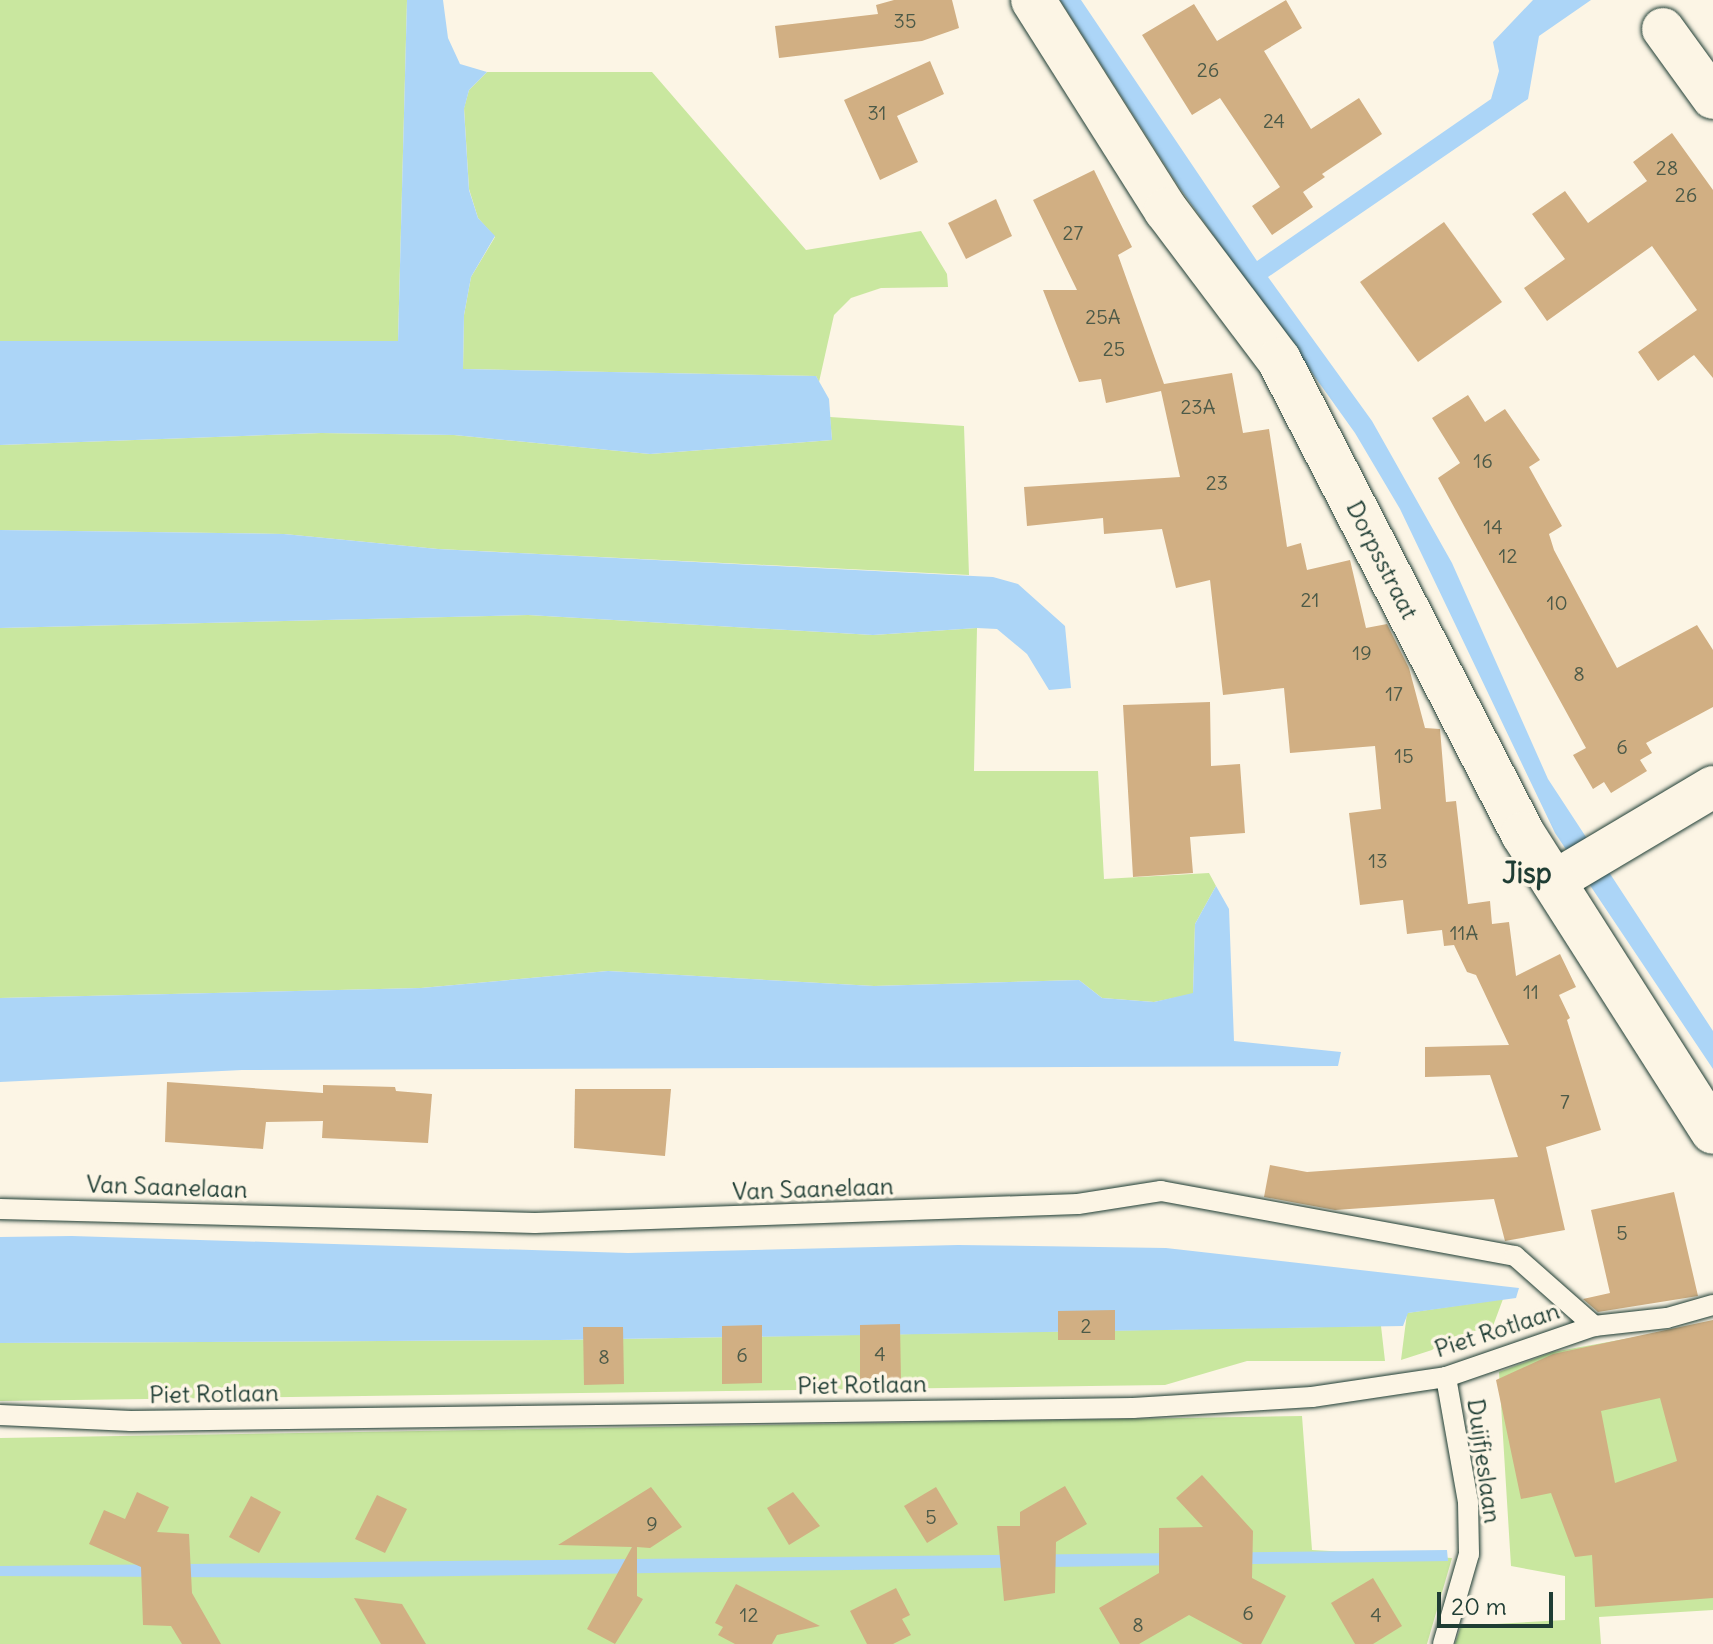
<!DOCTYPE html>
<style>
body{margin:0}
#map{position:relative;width:1713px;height:1644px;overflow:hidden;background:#fcf5e5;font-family:Delius,sans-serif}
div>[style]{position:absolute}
.green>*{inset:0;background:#c9e79f}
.water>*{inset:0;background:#acd5f7}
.building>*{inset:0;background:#d1af83}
.roads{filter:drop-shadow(0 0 2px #1f3d34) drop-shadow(0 0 2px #1f3d34)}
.lane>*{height:20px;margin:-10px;padding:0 10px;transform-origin:10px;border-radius:10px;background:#fcf5e5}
.street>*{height:42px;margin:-21px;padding:0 21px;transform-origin:21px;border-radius:21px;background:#fcf5e5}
.secondary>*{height:44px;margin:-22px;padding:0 22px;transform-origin:22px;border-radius:22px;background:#fcf5e5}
span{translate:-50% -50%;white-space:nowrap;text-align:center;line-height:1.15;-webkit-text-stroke:7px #fcf5e5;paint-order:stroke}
.number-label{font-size:20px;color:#4c5a48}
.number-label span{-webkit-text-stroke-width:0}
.street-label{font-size:24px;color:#1f3d34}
.quarter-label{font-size:28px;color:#1f3d34;font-weight:700}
.scale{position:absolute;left:1437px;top:1592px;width:116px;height:36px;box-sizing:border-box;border:4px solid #1f3d34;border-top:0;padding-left:10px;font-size:24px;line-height:28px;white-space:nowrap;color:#1f3d34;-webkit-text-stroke:6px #fcf5e5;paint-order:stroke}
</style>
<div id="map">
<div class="green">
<div style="clip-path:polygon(0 0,407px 0,398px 341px,0 341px)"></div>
<div style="clip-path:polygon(487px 72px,652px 72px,806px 250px,921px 231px,947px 274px,948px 287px,881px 288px,851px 298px,834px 315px,819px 382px,816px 376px,463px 369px,464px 315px,471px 277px,495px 237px,478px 218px,469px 189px,464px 108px,469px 90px)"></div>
<div style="clip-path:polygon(830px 417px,964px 426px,969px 575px,438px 549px,284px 534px,0 530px,0 445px,321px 433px,454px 435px,650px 454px,832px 440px)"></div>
<div style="clip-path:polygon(528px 615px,873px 635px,977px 628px,974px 771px,1098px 771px,1104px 879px,1209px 873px,1216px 886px,1195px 924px,1193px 994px,1154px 1002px,1102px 998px,1079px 980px,874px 986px,608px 971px,421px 988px,0 998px,0 628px)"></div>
<div style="clip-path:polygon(1503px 1299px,1493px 1326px,1445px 1339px,1432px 1350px,1401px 1360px,1407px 1313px)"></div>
<div style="clip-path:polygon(1713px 1323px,1713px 1610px,1599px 1617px,1601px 1644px,1455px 1644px,1461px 1626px,1565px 1620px,1565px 1576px,1511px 1566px,1499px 1372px,1553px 1352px)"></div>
<div style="clip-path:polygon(1381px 1326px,1385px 1361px,1247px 1361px,1165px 1385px,0 1401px,0 1343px,559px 1340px)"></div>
<div style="clip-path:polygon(1302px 1416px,1312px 1550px,1452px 1558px,1427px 1644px,0 1644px,0 1438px)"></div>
</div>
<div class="water">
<div style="clip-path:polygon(407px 0,443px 0,448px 38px,460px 64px,487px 72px,469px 90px,464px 109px,469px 190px,478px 218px,495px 236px,471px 277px,464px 315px,463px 369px,816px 376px,829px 399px,832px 440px,650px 454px,454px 435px,321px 433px,0 445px,0 341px,398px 341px)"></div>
<div style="clip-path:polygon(1060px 0,1081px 0,1257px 261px,1491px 99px,1499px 71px,1493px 42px,1533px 0,1591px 0,1539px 36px,1528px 99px,1268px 277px,1372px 421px,1452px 563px,1548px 779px,1713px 1031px,1713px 1069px,1555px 833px,1400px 509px,1355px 433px,1179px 187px)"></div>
<div style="clip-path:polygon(0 530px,284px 534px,438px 549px,993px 577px,1018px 584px,1065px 626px,1071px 688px,1049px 690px,1027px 654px,997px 629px,977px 628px,873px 635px,528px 615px,0 628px)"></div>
<div style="clip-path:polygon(1216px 886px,1229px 909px,1234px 1041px,1341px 1052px,1338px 1066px,242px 1070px,0 1082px,0 998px,421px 988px,608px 971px,874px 986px,1079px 980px,1102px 998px,1154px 1002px,1193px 993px,1195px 924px)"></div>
<div style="clip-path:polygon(72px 1236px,628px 1253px,958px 1245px,1166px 1248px,1519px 1288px,1516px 1298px,1408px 1313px,1403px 1326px,559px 1340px,0 1343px,0 1237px)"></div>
<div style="clip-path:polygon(1447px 1550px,1448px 1561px,321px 1578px,0 1576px,0 1566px)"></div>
</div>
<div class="building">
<div style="clip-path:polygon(894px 0,952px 0,959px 28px,922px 41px,779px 58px,775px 26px,878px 14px,876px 5px)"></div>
<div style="clip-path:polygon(1286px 0,1302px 28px,1264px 51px,1311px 129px,1359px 98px,1382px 134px,1322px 174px,1325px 177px,1303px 192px,1313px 207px,1272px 235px,1252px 206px,1280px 187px,1220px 98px,1192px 115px,1142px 35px,1194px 4px,1217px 41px)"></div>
<div style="clip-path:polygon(930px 61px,944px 94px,897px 116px,918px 162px,880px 180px,844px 100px)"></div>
<div style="clip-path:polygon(1672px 133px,1713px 190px,1713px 378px,1694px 355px,1658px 381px,1638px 352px,1697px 310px,1652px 246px,1547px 321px,1524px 288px,1565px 259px,1532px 214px,1565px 191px,1588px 223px,1647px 181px,1633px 162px)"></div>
<div style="clip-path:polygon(1094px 170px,1132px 247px,1118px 255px,1164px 384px,1232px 373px,1243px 433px,1269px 429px,1287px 547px,1301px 543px,1307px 570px,1350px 560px,1366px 628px,1387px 624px,1409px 668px,1425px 728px,1440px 729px,1446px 802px,1456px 801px,1468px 904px,1490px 901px,1492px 924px,1509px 922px,1516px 976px,1560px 954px,1576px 987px,1559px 995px,1570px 1018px,1567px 1020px,1601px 1130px,1546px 1147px,1565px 1230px,1505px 1241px,1494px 1199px,1335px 1210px,1264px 1197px,1270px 1165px,1307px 1172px,1518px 1157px,1490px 1075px,1425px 1077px,1425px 1047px,1509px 1045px,1476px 975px,1467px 972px,1454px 945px,1444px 946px,1442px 930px,1407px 934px,1403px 900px,1360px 905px,1349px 813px,1381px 809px,1375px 746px,1290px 753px,1284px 688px,1223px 695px,1210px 580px,1176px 588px,1162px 529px,1104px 534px,1103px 518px,1027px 526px,1024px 487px,1180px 477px,1161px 391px,1106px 403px,1101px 379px,1079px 382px,1043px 290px,1077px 290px,1033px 200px)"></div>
<div style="clip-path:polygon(996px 199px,1012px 236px,966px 259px,948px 223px)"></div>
<div style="clip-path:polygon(1444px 222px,1502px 302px,1418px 362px,1360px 282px)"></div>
<div style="clip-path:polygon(1468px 395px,1485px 422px,1505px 409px,1540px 460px,1529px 467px,1562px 526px,1549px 534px,1554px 550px,1617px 668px,1697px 625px,1713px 650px,1713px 707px,1646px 743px,1652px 753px,1640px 760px,1647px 771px,1611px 793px,1604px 782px,1593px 789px,1573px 755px,1586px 748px,1438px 478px,1460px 463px,1432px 418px)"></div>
<div style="clip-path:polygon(1210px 702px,1211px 766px,1240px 764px,1245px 833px,1190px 837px,1193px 873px,1133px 877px,1123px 705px)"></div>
<div style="clip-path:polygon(167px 1082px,323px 1093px,323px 1085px,395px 1087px,396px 1091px,432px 1094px,428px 1143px,322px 1138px,323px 1121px,266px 1122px,263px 1149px,165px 1142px)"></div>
<div style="clip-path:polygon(575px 1089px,671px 1089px,665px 1156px,574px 1148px)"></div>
<div style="clip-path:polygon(1674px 1192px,1698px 1296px,1598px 1312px,1583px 1299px,1610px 1293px,1591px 1210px)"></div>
<div style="clip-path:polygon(1115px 1310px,1115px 1340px,1058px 1340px,1058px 1311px)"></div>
<div style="clip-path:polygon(evenodd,1713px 1320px,1713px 1598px,1595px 1607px,1592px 1555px,1575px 1557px,1551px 1493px,1521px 1499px,1496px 1380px,1553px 1354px,1713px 1320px,1660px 1398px,1677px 1461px,1615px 1483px,1601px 1411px,1660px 1398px)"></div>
<div style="clip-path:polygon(900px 1324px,901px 1382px,860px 1382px,860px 1325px)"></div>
<div style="clip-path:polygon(762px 1325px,762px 1383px,722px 1384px,722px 1326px)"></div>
<div style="clip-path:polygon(583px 1327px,623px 1327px,624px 1384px,584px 1385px)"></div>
<div style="clip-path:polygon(1202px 1475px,1253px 1531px,1252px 1578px,1286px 1596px,1261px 1644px,1243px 1644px,1189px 1615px,1139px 1644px,1120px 1644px,1099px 1608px,1159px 1573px,1159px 1528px,1203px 1527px,1176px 1498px)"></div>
<div style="clip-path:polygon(1065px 1486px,1087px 1524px,1056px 1542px,1055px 1593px,1004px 1601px,997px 1526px,1020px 1526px,1020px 1512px)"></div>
<div style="clip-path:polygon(651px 1487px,682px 1527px,650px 1548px,637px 1547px,637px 1596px,643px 1599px,615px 1644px,587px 1629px,632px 1547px,558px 1545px)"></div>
<div style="clip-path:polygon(936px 1487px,958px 1524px,927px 1543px,904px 1506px)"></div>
<div style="clip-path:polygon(137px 1492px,169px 1507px,157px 1532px,189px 1534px,192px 1593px,221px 1644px,182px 1644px,171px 1626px,143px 1625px,141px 1567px,89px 1544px,104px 1510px,125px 1519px)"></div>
<div style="clip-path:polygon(793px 1492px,820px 1526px,789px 1545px,767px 1508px)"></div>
<div style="clip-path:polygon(377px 1495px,407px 1509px,385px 1553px,355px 1539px)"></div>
<div style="clip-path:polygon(251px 1496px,281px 1512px,259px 1553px,229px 1537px)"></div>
<div style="clip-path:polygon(1373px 1578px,1402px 1626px,1373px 1644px,1355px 1644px,1331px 1603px)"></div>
<div style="clip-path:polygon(736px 1584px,820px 1626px,777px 1635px,772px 1644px,735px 1644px,718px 1635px,723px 1627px,715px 1623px)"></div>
<div style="clip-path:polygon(896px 1588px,910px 1615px,902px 1619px,911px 1635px,893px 1644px,867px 1644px,850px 1611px)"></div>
<div style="clip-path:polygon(354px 1598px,402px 1604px,426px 1644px,381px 1644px)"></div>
</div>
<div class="roads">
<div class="lane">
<div style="left:0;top:1209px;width:535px;rotate:1.5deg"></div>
<div style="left:535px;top:1223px;width:543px;rotate:-2deg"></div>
<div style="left:1078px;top:1204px;width:84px;rotate:-8.9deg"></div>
<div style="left:1161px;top:1191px;width:360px;rotate:10.4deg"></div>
<div style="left:1515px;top:1256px;width:106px;rotate:41.5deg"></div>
<div style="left:0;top:1415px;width:131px;rotate:2.6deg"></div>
<div style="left:131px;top:1421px;width:1002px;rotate:-0.74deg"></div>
<div style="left:1133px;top:1408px;width:179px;rotate:-3.5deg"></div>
<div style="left:1312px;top:1397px;width:135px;rotate:-8.5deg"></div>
<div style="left:1446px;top:1377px;width:157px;rotate:-19deg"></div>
<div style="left:1594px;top:1326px;width:73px;rotate:-6.3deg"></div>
<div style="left:1667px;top:1318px;width:48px;rotate:-15.8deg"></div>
<div style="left:1443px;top:1644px;width:94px;rotate:-73.9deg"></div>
<div style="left:1469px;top:1554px;width:52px;rotate:-91.1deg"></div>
<div style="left:1468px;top:1502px;width:127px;rotate:-100deg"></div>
</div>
<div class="street">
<div style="left:1663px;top:29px;width:85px;rotate:54.1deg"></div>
<div style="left:1553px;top:882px;width:186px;rotate:-30.7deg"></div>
</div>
<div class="secondary">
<div style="left:1033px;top:0;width:249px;rotate:57.7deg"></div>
<div style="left:1166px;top:210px;width:188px;rotate:53deg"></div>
<div style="left:1279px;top:360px;width:533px;rotate:62.76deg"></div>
<div style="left:1523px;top:834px;width:353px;rotate:57.5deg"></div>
</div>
</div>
<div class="number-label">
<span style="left:905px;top:20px">35</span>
<span style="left:1208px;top:69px">26</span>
<span style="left:877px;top:112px">31</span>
<span style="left:1274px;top:120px">24</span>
<span style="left:1667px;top:167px">28</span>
<span style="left:1686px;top:194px">26</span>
<span style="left:1073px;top:232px">27</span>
<span style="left:1103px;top:316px">25A</span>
<span style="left:1114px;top:348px">25</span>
<span style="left:1198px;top:406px">23A</span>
<span style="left:1483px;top:460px">16</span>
<span style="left:1217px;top:482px">23</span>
<span style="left:1493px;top:526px">14</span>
<span style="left:1508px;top:555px">12</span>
<span style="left:1310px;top:599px">21</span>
<span style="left:1557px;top:602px">10</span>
<span style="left:1362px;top:652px">19</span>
<span style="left:1579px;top:673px">8</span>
<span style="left:1394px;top:693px">17</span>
<span style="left:1622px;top:746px">6</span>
<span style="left:1404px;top:755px">15</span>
<span style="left:1378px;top:860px">13</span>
<span style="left:1464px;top:932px">11A</span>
<span style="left:1531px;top:991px">11</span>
<span style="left:1565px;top:1101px">7</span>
<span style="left:1622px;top:1232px">5</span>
<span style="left:1086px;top:1325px">2</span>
<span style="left:880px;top:1353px">4</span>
<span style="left:742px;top:1354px">6</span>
<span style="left:604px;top:1356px">8</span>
<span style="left:931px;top:1516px">5</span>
<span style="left:652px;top:1523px">9</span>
<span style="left:1248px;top:1612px">6</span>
<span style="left:749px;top:1614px">12</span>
<span style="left:1376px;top:1614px">4</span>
<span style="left:1138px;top:1624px">8</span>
</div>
<div class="street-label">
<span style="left:1382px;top:560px;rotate:63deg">Dorpsstraat</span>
<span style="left:167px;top:1187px;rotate:2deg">Van Saanelaan</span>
<span style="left:813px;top:1189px;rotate:-2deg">Van Saanelaan</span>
<span style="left:1497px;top:1330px;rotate:-18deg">Piet Rotlaan</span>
<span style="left:862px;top:1385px;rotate:-1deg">Piet Rotlaan</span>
<span style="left:214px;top:1394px;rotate:-1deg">Piet Rotlaan</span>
<span style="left:1484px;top:1461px;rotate:82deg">Duijfjeslaan</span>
</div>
<div class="quarter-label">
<span style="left:1527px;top:873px">Jisp</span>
</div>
<div class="scale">20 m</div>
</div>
